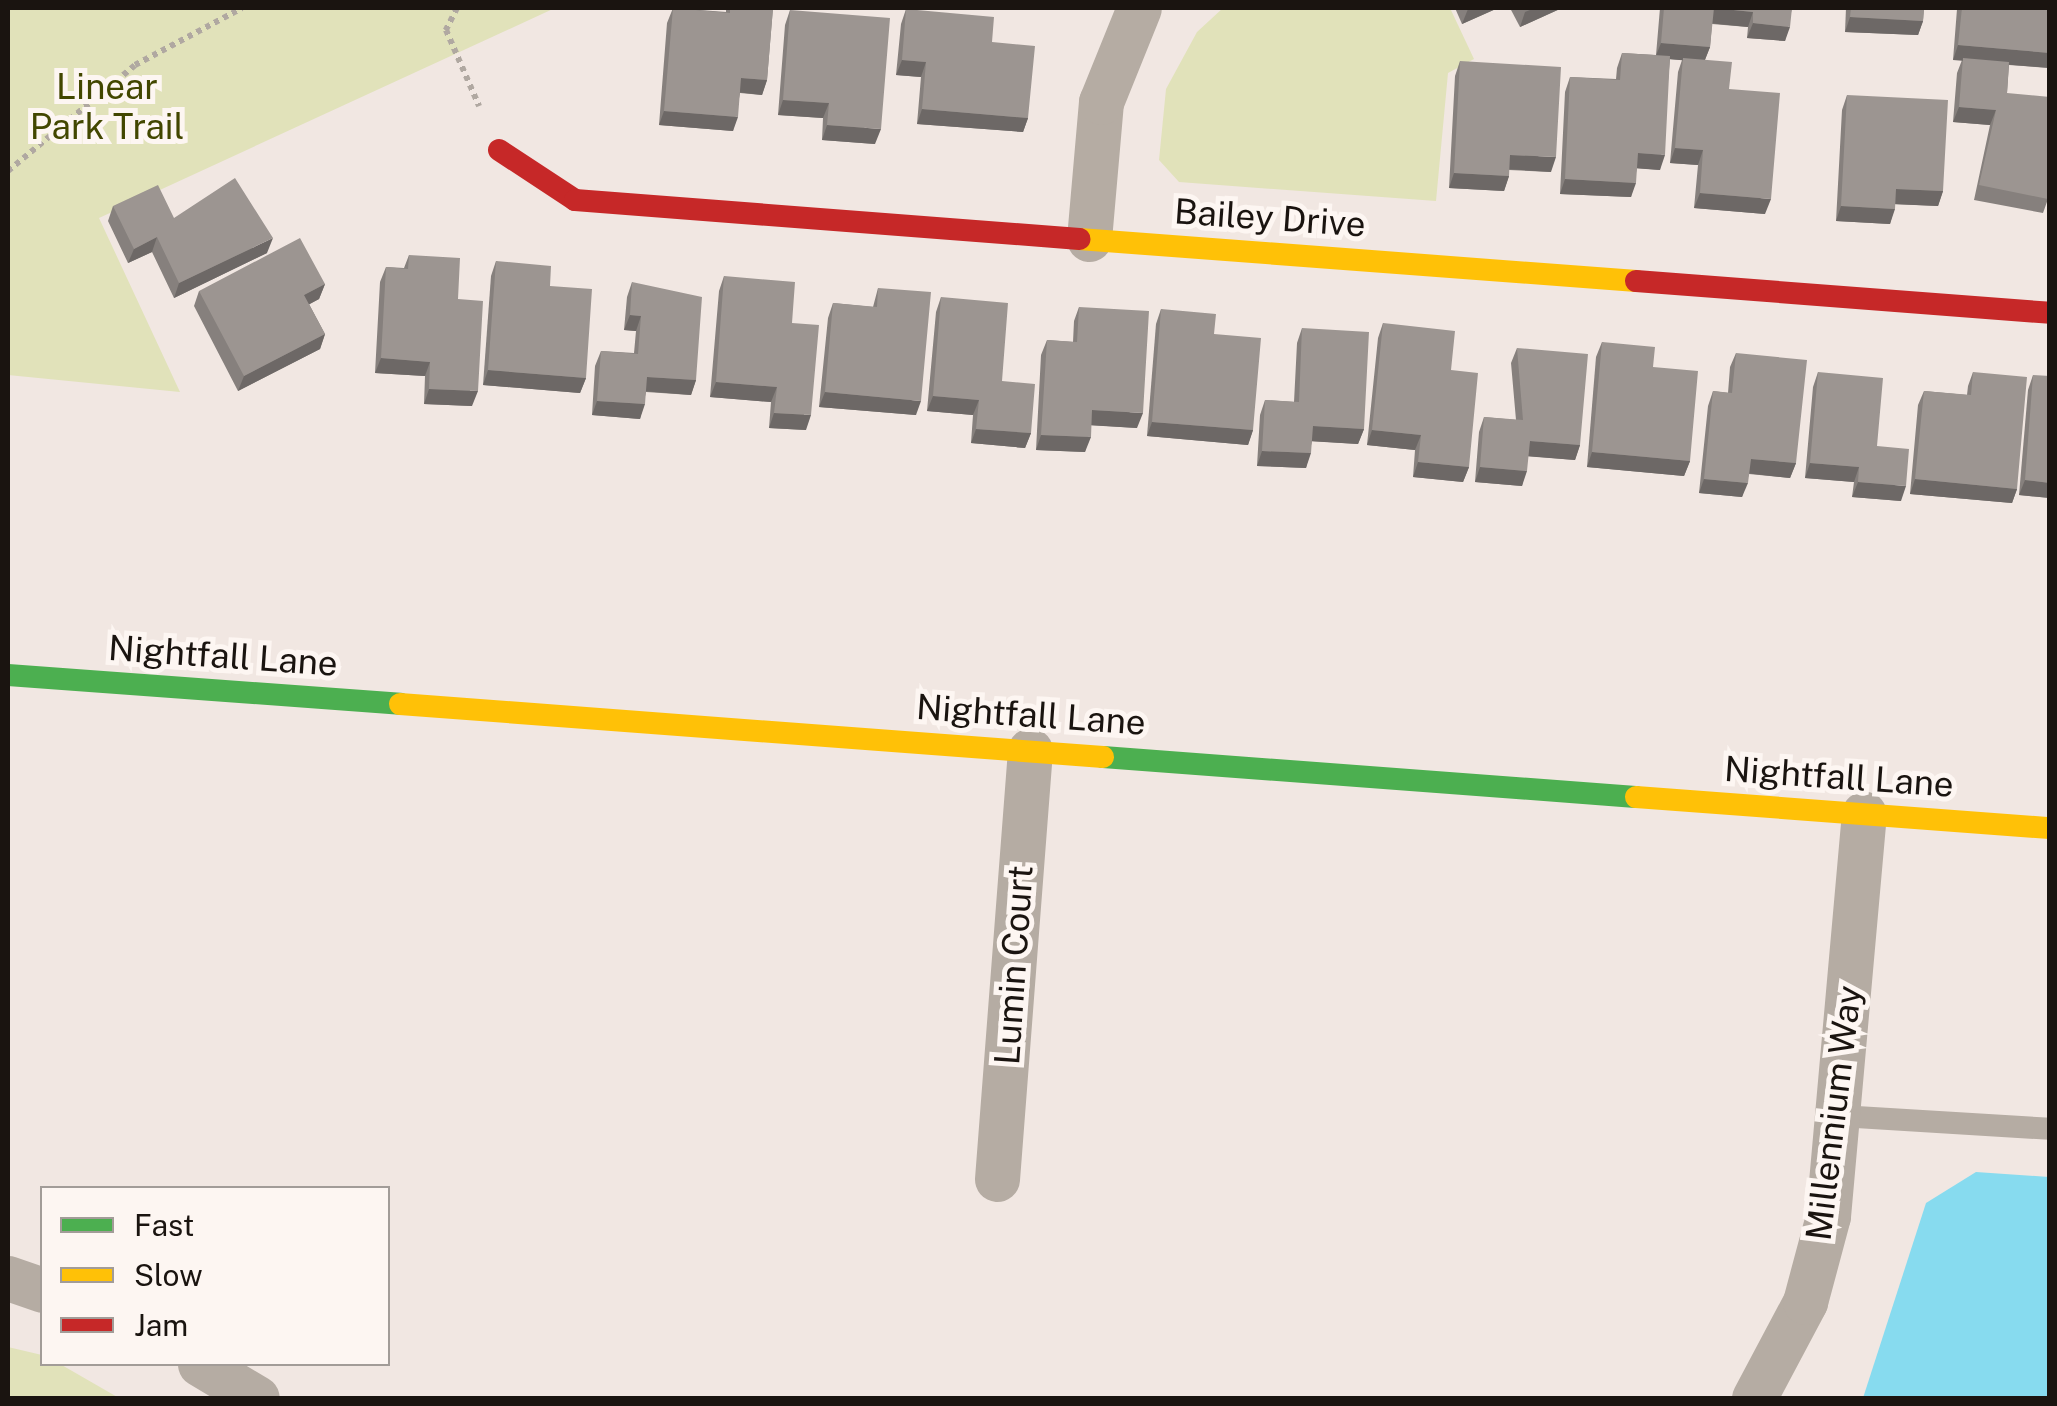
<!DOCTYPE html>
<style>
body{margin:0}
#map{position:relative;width:2057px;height:1406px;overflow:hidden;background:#f1e7e2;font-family:"Public Sans",sans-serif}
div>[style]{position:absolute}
.green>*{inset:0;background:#e1e2ba}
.water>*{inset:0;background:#87dbef}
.path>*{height:6px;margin-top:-3px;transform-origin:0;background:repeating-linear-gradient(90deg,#b0a8a1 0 5px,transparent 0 10px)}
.lane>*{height:22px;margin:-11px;padding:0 11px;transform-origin:11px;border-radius:11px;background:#b5aca3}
.street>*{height:45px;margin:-22.5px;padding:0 22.5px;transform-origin:22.5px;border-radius:22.5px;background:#b5aca3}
.fast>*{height:22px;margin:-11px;padding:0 11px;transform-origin:11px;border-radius:11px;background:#4caf50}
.slow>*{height:22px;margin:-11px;padding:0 11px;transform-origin:11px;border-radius:11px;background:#ffc107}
.jam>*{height:22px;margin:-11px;padding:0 11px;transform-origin:11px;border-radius:11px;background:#c62828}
.wall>*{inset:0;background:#86807d}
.shaded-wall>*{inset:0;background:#6d6866}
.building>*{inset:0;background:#9c9591}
span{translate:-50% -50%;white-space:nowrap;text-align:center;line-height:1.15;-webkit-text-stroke:10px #fdf6f2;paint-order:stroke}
.park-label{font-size:35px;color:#424700}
.street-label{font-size:35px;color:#1a1410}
.frame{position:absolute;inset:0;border:10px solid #1a1410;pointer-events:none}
.legend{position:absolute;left:40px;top:1186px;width:350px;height:180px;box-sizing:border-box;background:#fdf6f2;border:2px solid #a29c98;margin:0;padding:12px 18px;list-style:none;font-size:30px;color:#1a1410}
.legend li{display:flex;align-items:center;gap:20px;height:50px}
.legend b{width:50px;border:2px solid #a29c98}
</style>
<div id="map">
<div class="green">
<div style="clip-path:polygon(8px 8px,555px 8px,99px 218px,180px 392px,8px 375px)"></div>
<div style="clip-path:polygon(1223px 8px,1450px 8px,1474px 59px,1448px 73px,1436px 201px,1179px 182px,1159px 160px,1166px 89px,1197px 32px)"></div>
<div style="clip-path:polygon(8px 1347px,42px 1355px,42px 1364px,60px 1364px,119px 1398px,8px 1398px)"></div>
</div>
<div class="water">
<div style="clip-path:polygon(1976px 1172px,2049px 1177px,2049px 1398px,1863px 1398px,1926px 1203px)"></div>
</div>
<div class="path">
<div style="left:457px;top:8px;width:25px;rotate:117deg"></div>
<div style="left:446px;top:30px;width:83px;rotate:66.5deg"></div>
<div style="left:8px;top:171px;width:165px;rotate:-39.8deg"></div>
<div style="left:135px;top:65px;width:121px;rotate:-28deg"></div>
</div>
<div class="lane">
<div style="left:1840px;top:1116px;width:210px;rotate:3.5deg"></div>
</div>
<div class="street">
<div style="left:1089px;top:239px;width:138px;rotate:-85deg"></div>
<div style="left:1101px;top:102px;width:101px;rotate:-68deg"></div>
<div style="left:997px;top:1179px;width:430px;rotate:-85.6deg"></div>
<div style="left:8px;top:1278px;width:36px;rotate:19deg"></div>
<div style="left:200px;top:1364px;width:66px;rotate:30.8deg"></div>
<div style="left:1754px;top:1398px;width:109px;rotate:-62deg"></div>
<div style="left:1805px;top:1302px;width:89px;rotate:-75deg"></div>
<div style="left:1828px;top:1216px;width:404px;rotate:-84.9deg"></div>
</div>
<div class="fast">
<div style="left:8px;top:675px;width:393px;rotate:4.2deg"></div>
<div style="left:1103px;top:757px;width:534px;rotate:4.29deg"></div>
</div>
<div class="slow">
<div style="left:1079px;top:239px;width:559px;rotate:4.31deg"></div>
<div style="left:400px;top:704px;width:705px;rotate:4.31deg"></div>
<div style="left:1636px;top:797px;width:415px;rotate:4.3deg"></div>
</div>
<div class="jam">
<div style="left:499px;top:150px;width:91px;rotate:33.3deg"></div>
<div style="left:575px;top:200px;width:506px;rotate:4.42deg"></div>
<div style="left:1636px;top:281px;width:415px;rotate:4.4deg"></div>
</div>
<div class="wall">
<div style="clip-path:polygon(673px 8px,726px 12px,726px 8px,773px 8px,767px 80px,762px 95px,740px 93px,733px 131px,659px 125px,667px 23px)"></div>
<div style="clip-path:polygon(1455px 8px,1498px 8px,1462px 24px)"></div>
<div style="clip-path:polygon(1510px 8px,1562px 8px,1520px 27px)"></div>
<div style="clip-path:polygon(1660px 8px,1792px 8px,1785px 41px,1747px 38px,1748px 27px,1712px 24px,1710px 47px,1705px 60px,1729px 89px,1765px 214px,1694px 208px,1698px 165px,1670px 163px,1678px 72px,1682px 60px,1670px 59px,1660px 170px,1637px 168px,1631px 197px,1560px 194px,1565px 92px,1570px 77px,1616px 79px,1617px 68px,1622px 53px,1656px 55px)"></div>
<div style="clip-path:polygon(1846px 8px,1924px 8px,1923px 21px,1918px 35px,1845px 32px)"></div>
<div style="clip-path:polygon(1932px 8px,2050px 8px,2050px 68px,2009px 65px,2007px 93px,2048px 199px,2043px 213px,1974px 200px,1990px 125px,1953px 122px,1957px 73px,1962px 60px,1953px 60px,1957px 9px)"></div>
<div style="clip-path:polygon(906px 9px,992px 42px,1028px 118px,1023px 132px,917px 124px,921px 77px,896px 75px,901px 24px)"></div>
<div style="clip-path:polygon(790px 10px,875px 144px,822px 140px,823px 118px,778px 115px,785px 25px)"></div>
<div style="clip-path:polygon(1460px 61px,1551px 172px,1509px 170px,1509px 176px,1504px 191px,1449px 188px,1455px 76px)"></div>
<div style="clip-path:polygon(1847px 95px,1943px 191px,1938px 206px,1895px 204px,1890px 224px,1836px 221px,1842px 110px)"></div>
<div style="clip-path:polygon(113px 206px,174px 218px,267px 253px,174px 298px,152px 252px,128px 263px,108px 221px)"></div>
<div style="clip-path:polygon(409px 255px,458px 299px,472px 406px,424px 404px,425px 376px,375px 373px,380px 282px,386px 267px,404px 268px)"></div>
<div style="clip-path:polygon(496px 261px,550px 286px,586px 378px,580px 393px,483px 385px,491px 276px)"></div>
<div style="clip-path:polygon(724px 276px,792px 323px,806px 430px,769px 428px,771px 402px,710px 397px,719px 291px)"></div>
<div style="clip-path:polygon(632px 282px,696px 380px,691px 395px,646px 392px,640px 419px,592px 415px,595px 366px,601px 351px,634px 353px,636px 331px,624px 330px,627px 297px)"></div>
<div style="clip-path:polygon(325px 284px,319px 299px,309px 304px,325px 334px,320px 349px,238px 391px,194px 306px,199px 291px)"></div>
<div style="clip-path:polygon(878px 288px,916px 415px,819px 407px,828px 318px,833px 303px,873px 307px)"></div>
<div style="clip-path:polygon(941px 297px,1002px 381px,1031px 433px,1025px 448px,971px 443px,973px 415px,927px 411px,936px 312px)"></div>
<div style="clip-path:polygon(1079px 307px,1137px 428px,1091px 425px,1085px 452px,1036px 450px,1041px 355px,1047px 340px,1073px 342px,1074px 321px)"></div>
<div style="clip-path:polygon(1161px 309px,1214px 334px,1253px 430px,1248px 445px,1147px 436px,1156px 324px)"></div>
<div style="clip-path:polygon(1383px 323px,1451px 370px,1469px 467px,1463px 482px,1413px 477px,1415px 450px,1367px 445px,1378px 338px)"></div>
<div style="clip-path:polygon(1302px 328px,1364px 429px,1358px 444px,1312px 441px,1306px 468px,1257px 466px,1260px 415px,1265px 400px,1294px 402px,1297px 343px)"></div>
<div style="clip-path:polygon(1602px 342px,1653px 367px,1690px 461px,1684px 476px,1587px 467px,1596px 357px)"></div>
<div style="clip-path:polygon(1517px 348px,1580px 445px,1575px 460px,1528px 456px,1522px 486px,1475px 482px,1479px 432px,1484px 417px,1516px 420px,1511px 363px)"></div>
<div style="clip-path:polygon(1736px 353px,1796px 463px,1790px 478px,1749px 474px,1742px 497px,1699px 493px,1708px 406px,1713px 391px,1728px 393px,1730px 367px)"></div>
<div style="clip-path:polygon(1818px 372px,1877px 446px,1901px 501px,1852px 497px,1854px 482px,1805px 478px,1813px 387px)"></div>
<div style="clip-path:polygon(1973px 372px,2017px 489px,2012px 503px,1910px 494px,1918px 405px,1924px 391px,1967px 395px,1968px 386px)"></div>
<div style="clip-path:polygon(2033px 375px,2050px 498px,2019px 495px,2028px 390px)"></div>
</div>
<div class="shaded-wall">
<div style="clip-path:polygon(1471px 8px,1498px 8px,1462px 24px,1468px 9px)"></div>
<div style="clip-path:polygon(1535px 8px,1562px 8px,1520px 27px,1525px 12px)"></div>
<div style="clip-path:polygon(1714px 8px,1753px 12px,1748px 27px,1708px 23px)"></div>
<div style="clip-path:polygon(1850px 17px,1923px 21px,1918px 35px,1845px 32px)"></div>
<div style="clip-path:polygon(1753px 23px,1790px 27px,1785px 41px,1747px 38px)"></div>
<div style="clip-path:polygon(1661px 43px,1710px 47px,1704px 62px,1655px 58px)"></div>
<div style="clip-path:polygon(1958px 45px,2050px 53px,2050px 68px,1953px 60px)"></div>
<div style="clip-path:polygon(902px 60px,926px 62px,921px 77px,896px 75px)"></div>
<div style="clip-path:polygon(741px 78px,767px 80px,762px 95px,736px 92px)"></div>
<div style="clip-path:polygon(783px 100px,829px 103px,823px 118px,778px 115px)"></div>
<div style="clip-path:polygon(1959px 107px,1996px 110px,1990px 125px,1953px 122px)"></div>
<div style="clip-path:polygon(922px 109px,1028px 118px,1023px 132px,917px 124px)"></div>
<div style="clip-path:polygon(664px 111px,738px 117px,733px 131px,659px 125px)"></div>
<div style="clip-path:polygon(827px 125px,881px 129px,875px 144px,822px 140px)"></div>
<div style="clip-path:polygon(1675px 148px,1703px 150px,1698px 165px,1670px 163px)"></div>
<div style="clip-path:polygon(1638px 153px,1665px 155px,1660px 170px,1632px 168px)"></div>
<div style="clip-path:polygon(1510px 155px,1556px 157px,1551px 172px,1505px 169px)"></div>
<div style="clip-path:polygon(1454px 173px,1509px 176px,1504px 191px,1449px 188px)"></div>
<div style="clip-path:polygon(1565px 179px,1636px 183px,1631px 197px,1560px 194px)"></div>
<div style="clip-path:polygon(1896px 189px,1943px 191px,1938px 206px,1891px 204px)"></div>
<div style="clip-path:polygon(1700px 193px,1771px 199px,1765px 214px,1694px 208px)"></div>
<div style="clip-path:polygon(1841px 206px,1895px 209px,1890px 224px,1836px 221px)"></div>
<div style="clip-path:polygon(157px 237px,152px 252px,128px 263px,134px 249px)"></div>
<div style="clip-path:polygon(273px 238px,267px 253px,174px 298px,179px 283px)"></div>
<div style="clip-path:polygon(325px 284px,319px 299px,299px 310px,304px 295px)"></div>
<div style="clip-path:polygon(630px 315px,641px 316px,636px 331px,624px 330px)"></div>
<div style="clip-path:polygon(325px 334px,320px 349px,238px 391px,244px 376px)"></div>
<div style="clip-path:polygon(381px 358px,430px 362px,425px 376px,375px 373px)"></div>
<div style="clip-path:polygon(488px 370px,586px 378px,580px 393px,483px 385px)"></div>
<div style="clip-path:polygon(647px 377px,696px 380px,691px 395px,642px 391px)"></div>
<div style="clip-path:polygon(716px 382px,777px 387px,771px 402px,710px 397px)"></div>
<div style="clip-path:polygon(429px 389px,478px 391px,472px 406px,424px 404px)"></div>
<div style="clip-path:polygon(825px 392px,921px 401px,916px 415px,819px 407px)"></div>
<div style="clip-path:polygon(933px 396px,979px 400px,973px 415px,927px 411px)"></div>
<div style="clip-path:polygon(597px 401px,645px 404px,640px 419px,592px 415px)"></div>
<div style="clip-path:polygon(1092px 410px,1143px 413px,1137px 428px,1086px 425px)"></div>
<div style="clip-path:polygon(774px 413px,811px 415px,806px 430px,769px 428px)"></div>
<div style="clip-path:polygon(1152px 422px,1253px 430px,1248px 445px,1147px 436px)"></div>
<div style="clip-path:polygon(1313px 426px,1364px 429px,1358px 444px,1307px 441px)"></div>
<div style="clip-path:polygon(976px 429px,1031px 433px,1025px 448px,971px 443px)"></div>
<div style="clip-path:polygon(1372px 430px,1421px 435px,1415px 450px,1367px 445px)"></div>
<div style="clip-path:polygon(1041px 435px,1091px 437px,1085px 452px,1036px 450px)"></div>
<div style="clip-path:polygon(1530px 441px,1580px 445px,1575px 460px,1524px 456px)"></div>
<div style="clip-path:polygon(1262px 451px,1311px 453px,1306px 468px,1257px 466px)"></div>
<div style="clip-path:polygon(1592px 452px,1690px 461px,1684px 476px,1587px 467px)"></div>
<div style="clip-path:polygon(1751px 459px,1796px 463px,1790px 478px,1745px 473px)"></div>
<div style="clip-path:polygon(1418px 462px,1469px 467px,1463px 482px,1413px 477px)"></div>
<div style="clip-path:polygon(1810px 463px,1859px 467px,1854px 482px,1805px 478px)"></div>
<div style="clip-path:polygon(1480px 467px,1527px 471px,1522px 486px,1475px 482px)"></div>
<div style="clip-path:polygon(1704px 479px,1748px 483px,1742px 497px,1699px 493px)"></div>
<div style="clip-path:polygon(1915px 479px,2017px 489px,2012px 503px,1910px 494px)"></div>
<div style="clip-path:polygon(2025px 480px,2050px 483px,2050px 498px,2019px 495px)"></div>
<div style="clip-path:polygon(1858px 482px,1906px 486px,1901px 501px,1852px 497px)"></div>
</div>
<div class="building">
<div style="clip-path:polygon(673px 8px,730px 13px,730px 8px,773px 8px,767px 80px,741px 78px,738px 117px,664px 111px)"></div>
<div style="clip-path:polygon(1664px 8px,1792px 8px,1790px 27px,1753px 23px,1753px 12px,1714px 8px,1710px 47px,1661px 43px)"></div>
<div style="clip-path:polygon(1851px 8px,1924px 8px,1923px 21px,1850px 17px)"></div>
<div style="clip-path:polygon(1962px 8px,2050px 8px,2050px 53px,1958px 45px)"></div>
<div style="clip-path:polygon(906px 9px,994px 17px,992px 42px,1035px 46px,1028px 118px,922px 109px,926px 62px,902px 60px)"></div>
<div style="clip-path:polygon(790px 10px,890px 18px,881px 129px,827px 125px,829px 103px,783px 100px)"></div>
<div style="clip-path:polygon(1622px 53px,1670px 56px,1665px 155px,1638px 153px,1636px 183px,1565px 179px,1570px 77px,1620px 80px)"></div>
<div style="clip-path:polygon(1683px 58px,1732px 62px,1729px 89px,1780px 93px,1771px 199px,1700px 193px,1703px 150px,1675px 148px)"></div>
<div style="clip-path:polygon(1963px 58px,2009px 62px,2007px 93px,2050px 97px,2048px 199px,1979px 185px,1996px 110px,1959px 107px)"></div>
<div style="clip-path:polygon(1460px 61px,1561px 67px,1556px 157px,1510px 155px,1509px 176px,1454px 173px)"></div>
<div style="clip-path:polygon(1847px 95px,1948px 100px,1943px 191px,1896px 189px,1895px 209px,1841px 206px)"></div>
<div style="clip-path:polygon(235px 178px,273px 238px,179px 283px,157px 237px,134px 249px,113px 206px,158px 185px,174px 218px)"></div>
<div style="clip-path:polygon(300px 238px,325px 284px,304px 295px,325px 334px,244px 376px,199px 291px)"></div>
<div style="clip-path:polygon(409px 255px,460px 258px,458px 299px,483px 301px,478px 391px,429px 389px,430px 362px,381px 358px,386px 267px,408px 269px)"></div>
<div style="clip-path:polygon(496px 261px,551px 266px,550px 286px,592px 289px,586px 378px,488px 370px)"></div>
<div style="clip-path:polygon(724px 276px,795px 282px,792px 323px,819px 325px,811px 415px,774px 413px,777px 387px,716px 382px)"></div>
<div style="clip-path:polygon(632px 282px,702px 297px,696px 380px,647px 377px,645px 404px,597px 401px,601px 351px,638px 354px,641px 316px,630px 315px)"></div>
<div style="clip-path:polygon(878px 288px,931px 292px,921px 401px,825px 392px,833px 303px,877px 307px)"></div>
<div style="clip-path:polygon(941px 297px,1008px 303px,1002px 381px,1035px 384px,1031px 433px,976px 429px,979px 400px,933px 396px)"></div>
<div style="clip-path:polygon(1079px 307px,1149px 311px,1143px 413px,1092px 410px,1091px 437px,1041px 435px,1047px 340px,1077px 342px)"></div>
<div style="clip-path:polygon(1161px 309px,1216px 314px,1214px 334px,1261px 338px,1253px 430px,1152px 422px)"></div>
<div style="clip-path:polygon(1383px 323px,1455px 331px,1451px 370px,1478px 373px,1469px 467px,1418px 462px,1421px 435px,1372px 430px)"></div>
<div style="clip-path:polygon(1302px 328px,1369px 332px,1364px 429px,1313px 426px,1311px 453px,1262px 451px,1265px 400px,1299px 402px)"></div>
<div style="clip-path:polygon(1602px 342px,1655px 347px,1653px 367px,1698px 371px,1690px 461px,1592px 452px)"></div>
<div style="clip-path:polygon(1517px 348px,1588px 354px,1580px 445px,1530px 441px,1527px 471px,1480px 467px,1484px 417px,1523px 420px)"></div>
<div style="clip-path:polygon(1736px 353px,1807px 360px,1796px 463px,1751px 459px,1748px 483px,1704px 479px,1713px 391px,1732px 393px)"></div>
<div style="clip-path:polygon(1818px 372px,1883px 378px,1877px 446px,1909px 449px,1906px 486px,1858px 482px,1859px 467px,1810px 463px)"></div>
<div style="clip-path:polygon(1973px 372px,2027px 377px,2017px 489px,1915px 479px,1924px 391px,1971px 395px)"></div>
<div style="clip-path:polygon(2033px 375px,2050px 376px,2050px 483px,2025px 480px)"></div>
</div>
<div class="park-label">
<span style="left:107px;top:107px">Linear<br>Park Trail</span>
</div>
<div class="street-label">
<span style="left:1270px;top:218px;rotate:4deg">Bailey Drive</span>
<span style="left:223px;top:656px;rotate:4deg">Nightfall Lane</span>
<span style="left:1031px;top:715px;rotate:4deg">Nightfall Lane</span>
<span style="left:1839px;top:777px;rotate:4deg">Nightfall Lane</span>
<span style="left:1014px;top:965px;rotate:-86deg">Lumin Court</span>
<span style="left:1834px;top:1113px;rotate:-83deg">Millennium Way</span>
</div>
<div class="frame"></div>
<ul class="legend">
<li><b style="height:12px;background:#4caf50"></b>Fast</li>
<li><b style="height:12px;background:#ffc107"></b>Slow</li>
<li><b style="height:12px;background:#c62828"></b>Jam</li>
</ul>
</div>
